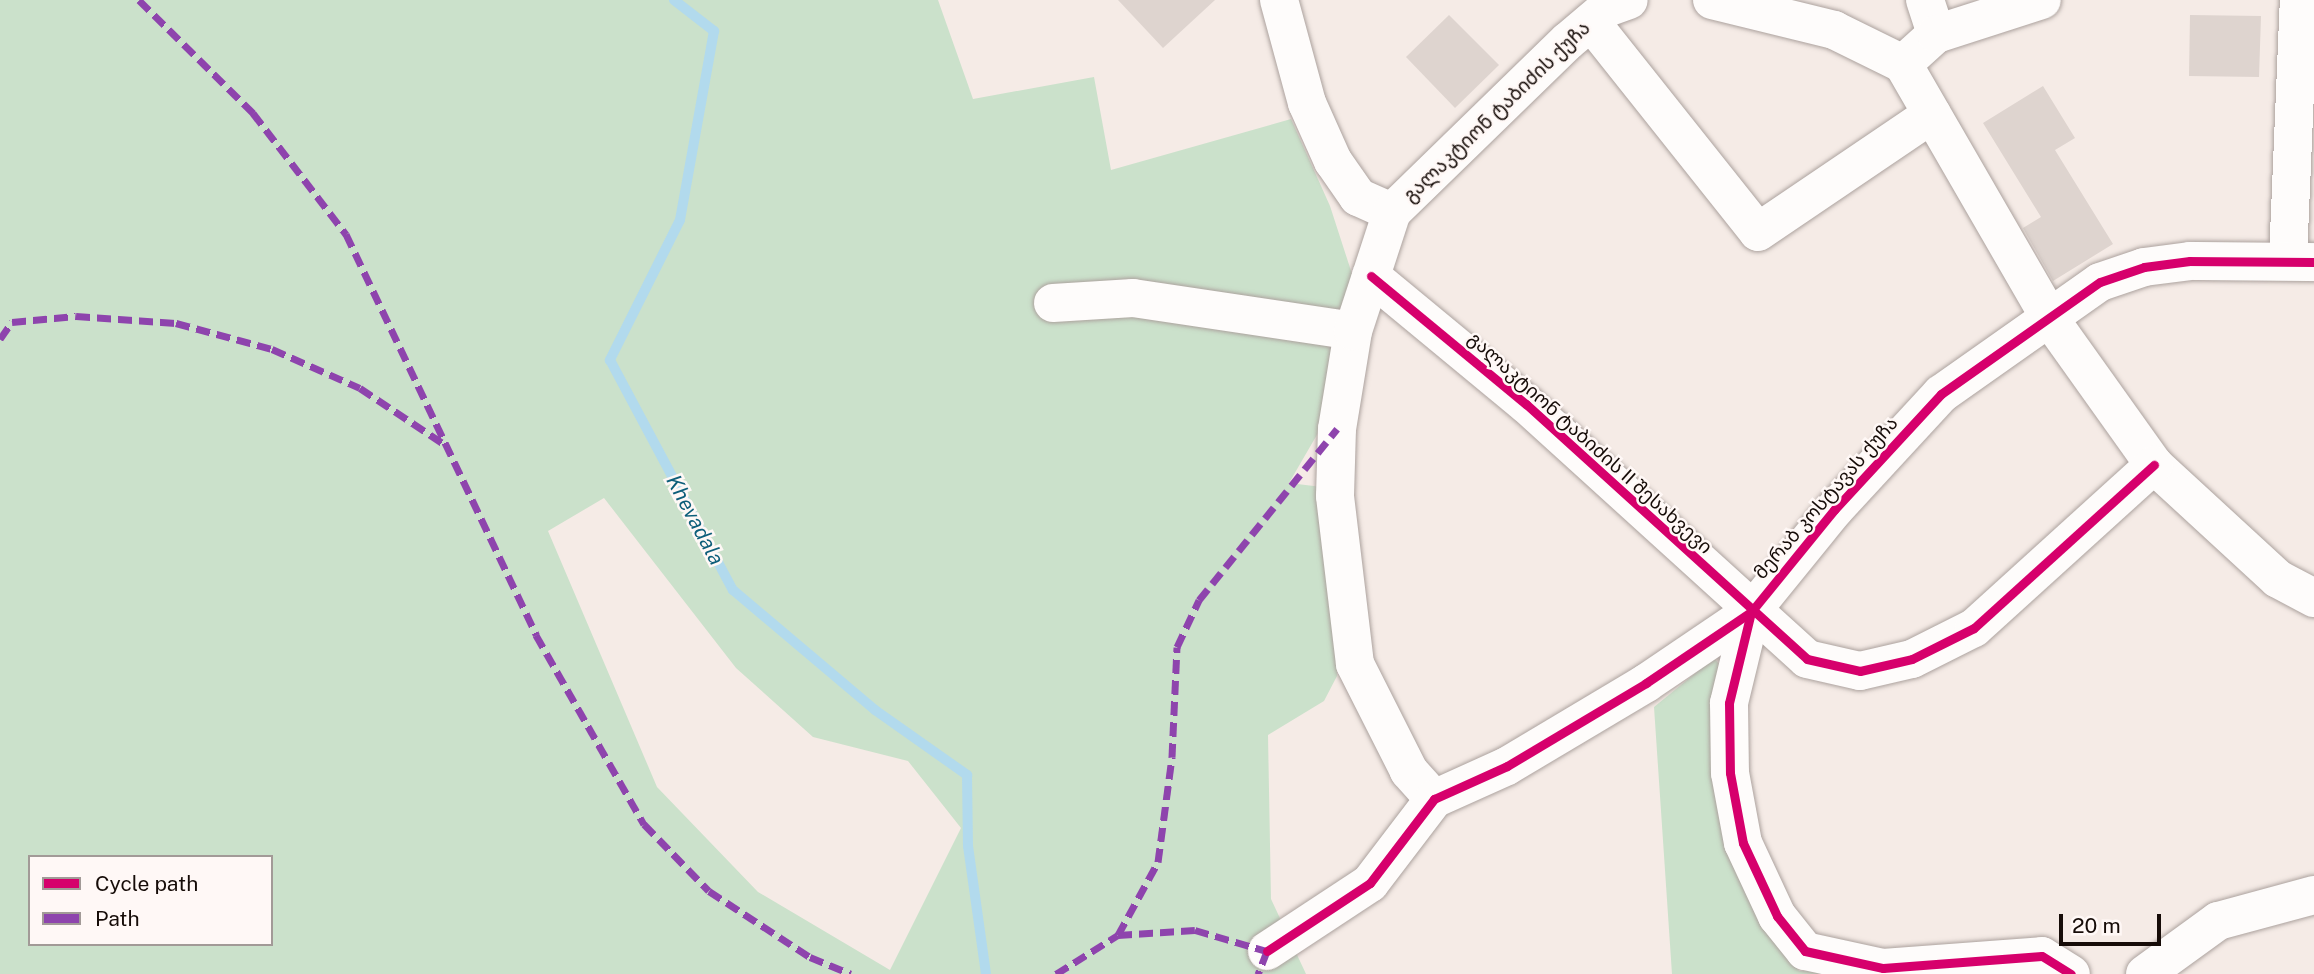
<!DOCTYPE html>
<meta charset="utf-8">
<style>
body{margin:0}
#map{position:relative;width:2314px;height:974px;overflow:hidden;background:#f5ebe6;font-family:"Public Sans","Noto Sans Georgian",sans-serif}
div>[style]{position:absolute}
.green>*{inset:0;background:#cbe1cb}
.stream>*{height:10px;margin:-5px;padding:0 5px;transform-origin:5px;border-radius:5px;background:#b2daed}
.building>*{inset:0;background:#ded4cf}
.roads{filter:drop-shadow(0 0 2px #aca29e) drop-shadow(0 0 2px #aca29e)}
.minor>*{height:38px;margin:-19px;padding:0 19px;transform-origin:19px;border-radius:19px;background:#fefcfb}
.quiet>*{height:7px;margin-top:-3.5px;transform-origin:0;background:repeating-linear-gradient(90deg,#8e44ad 0 14px,transparent 0 21px)}
.cycleway>*{height:9px;margin:-4.5px;padding:0 4.5px;transform-origin:4.5px;border-radius:4.5px;background:#d6006c}
span{translate:-50% -50%;white-space:nowrap;text-align:center;line-height:1.15;-webkit-text-stroke:5px #fff8f6;paint-order:stroke}
.street-label{font-size:19px;color:#160c08}
.water-label{font-size:21px;color:#0d5e7a;font-style:italic}
.legend{position:absolute;left:28px;top:855px;width:245px;height:91px;box-sizing:border-box;background:#fff8f6;border:2px solid #a29a97;margin:0;padding:9px 12px;list-style:none;font-size:21px;color:#160c08}
.legend li{display:flex;align-items:center;gap:14px;height:35px}
.legend b{width:35px;border:2px solid #a29a97}
.scale{position:absolute;left:2059px;top:914px;width:102px;height:32px;box-sizing:border-box;border:4px solid #160c08;border-top:0;padding-left:9px;font-size:21px;line-height:24px;white-space:nowrap;color:#160c08;-webkit-text-stroke:5px #fff8f6;paint-order:stroke}
</style>
<div id="map">
<div class="green">
<div style="clip-path:polygon(evenodd,0 0,938px 0,973px 99px,1094px 77px,1111px 170px,1291px 119px,1330px 206px,1353px 277px,1325px 421px,1289px 483px,1322px 487px,1338px 627px,1337px 676px,1324px 701px,1268px 735px,1271px 899px,1306px 974px,0 974px,0 0,604px 498px,736px 668px,813px 737px,908px 761px,961px 828px,890px 970px,758px 892px,657px 787px,548px 531px,604px 498px,0 0,30px 857px,271px 857px,271px 944px,30px 944px,30px 857px)"></div>
<div style="clip-path:polygon(1714px 658px,1724px 670px,1774px 934px,1799px 971px,2037px 974px,1672px 974px,1654px 707px)"></div>
</div>
<div class="stream">
<div style="left:674px;top:0;width:51px;rotate:37.8deg"></div>
<div style="left:714px;top:31px;width:192px;rotate:100.2deg"></div>
<div style="left:680px;top:220px;width:157px;rotate:116.6deg"></div>
<div style="left:610px;top:360px;width:261px;rotate:61.9deg"></div>
<div style="left:733px;top:590px;width:186px;rotate:40.2deg"></div>
<div style="left:875px;top:710px;width:113px;rotate:35.2deg"></div>
<div style="left:967px;top:775px;width:71px;rotate:89.2deg"></div>
<div style="left:968px;top:846px;width:129px;rotate:82deg"></div>
</div>
<div class="building">
<div style="clip-path:polygon(1118px 0,1215px 0,1163px 48px)"></div>
<div style="clip-path:polygon(1449px 15px,1499px 65px,1455px 108px,1406px 57px)"></div>
<div style="clip-path:polygon(2190px 15px,2261px 16px,2259px 77px,2189px 76px)"></div>
<div style="clip-path:polygon(2043px 86px,2075px 138px,2055px 150px,2113px 244px,2053px 281px,2023px 228px,2041px 217px,1983px 123px)"></div>
</div>
<div class="roads">
<div class="minor">
<div style="left:1279px;top:0;width:107px;rotate:74.8deg"></div>
<div style="left:1307px;top:103px;width:64px;rotate:65.9deg"></div>
<div style="left:1333px;top:161px;width:44px;rotate:55.2deg"></div>
<div style="left:1358px;top:197px;width:37px;rotate:24deg"></div>
<div style="left:1712px;top:0;width:126px;rotate:13.8deg"></div>
<div style="left:1834px;top:30px;width:77px;rotate:26.2deg"></div>
<div style="left:1903px;top:64px;width:294px;rotate:60deg"></div>
<div style="left:2050px;top:319px;width:179px;rotate:54.5deg"></div>
<div style="left:2154px;top:465px;width:168px;rotate:42.6deg"></div>
<div style="left:2278px;top:579px;width:41px;rotate:27.8deg"></div>
<div style="left:1925px;top:0;width:36px;rotate:72deg"></div>
<div style="left:1591px;top:22px;width:268px;rotate:51.5deg"></div>
<div style="left:1758px;top:232px;width:210px;rotate:-34.1deg"></div>
<div style="left:1903px;top:64px;width:45px;rotate:-42.3deg"></div>
<div style="left:1936px;top:34px;width:111px;rotate:-17.8deg"></div>
<div style="left:2288px;top:259px;width:259px;rotate:-87.6deg"></div>
<div style="left:1371px;top:276px;width:201px;rotate:39.6deg"></div>
<div style="left:1526px;top:404px;width:379px;rotate:42.2deg"></div>
<div style="left:1807px;top:659px;width:54px;rotate:12.8deg"></div>
<div style="left:1860px;top:671px;width:53px;rotate:-13deg"></div>
<div style="left:1912px;top:659px;width:69px;rotate:-26.6deg"></div>
<div style="left:1974px;top:628px;width:243px;rotate:-42.2deg"></div>
<div style="left:1053px;top:303px;width:80px;rotate:-3.6deg"></div>
<div style="left:1133px;top:298px;width:222px;rotate:8.5deg"></div>
<div style="left:1751px;top:612px;width:94px;rotate:103.6deg"></div>
<div style="left:1729px;top:703px;width:70px;rotate:89.2deg"></div>
<div style="left:1730px;top:773px;width:71px;rotate:79.5deg"></div>
<div style="left:1743px;top:843px;width:81px;rotate:65deg"></div>
<div style="left:1777px;top:916px;width:45px;rotate:51.3deg"></div>
<div style="left:1805px;top:951px;width:80px;rotate:12.3deg"></div>
<div style="left:1883px;top:968px;width:159px;rotate:-4.3deg"></div>
<div style="left:2042px;top:956px;width:34px;rotate:32deg"></div>
<div style="left:1434px;top:799px;width:38px;rotate:-132deg"></div>
<div style="left:1409px;top:771px;width:120px;rotate:-116.8deg"></div>
<div style="left:1355px;top:664px;width:169px;rotate:-96.8deg"></div>
<div style="left:1335px;top:496px;width:67px;rotate:-88.3deg"></div>
<div style="left:1337px;top:429px;width:99px;rotate:-80.7deg"></div>
<div style="left:1353px;top:331px;width:125px;rotate:-71.9deg"></div>
<div style="left:1392px;top:212px;width:245px;rotate:-44.2deg"></div>
<div style="left:1568px;top:41px;width:51px;rotate:-40.2deg"></div>
<div style="left:1607px;top:8px;width:23px;rotate:-20deg"></div>
<div style="left:1267px;top:951px;width:123px;rotate:-33.4deg"></div>
<div style="left:1370px;top:883px;width:106px;rotate:-52.7deg"></div>
<div style="left:1434px;top:799px;width:80px;rotate:-24.3deg"></div>
<div style="left:1507px;top:766px;width:162px;rotate:-30.8deg"></div>
<div style="left:1646px;top:683px;width:127px;rotate:-34.1deg"></div>
<div style="left:1751px;top:612px;width:132px;rotate:-50.9deg"></div>
<div style="left:1834px;top:510px;width:158px;rotate:-47.3deg"></div>
<div style="left:1941px;top:394px;width:194px;rotate:-35.2deg"></div>
<div style="left:2100px;top:282px;width:46px;rotate:-18.8deg"></div>
<div style="left:2144px;top:267px;width:46px;rotate:-7.4deg"></div>
<div style="left:2190px;top:261px;width:124px;rotate:0.5deg"></div>
<div style="left:2145px;top:974px;width:90px;rotate:-36deg"></div>
<div style="left:2218px;top:921px;width:99px;rotate:-15.2deg"></div>
</div>
</div>
<div class="quiet">
<div style="left:139px;top:0;width:161px;rotate:44.7deg"></div>
<div style="left:253px;top:113px;width:153px;rotate:52.5deg"></div>
<div style="left:346px;top:234px;width:444px;rotate:64.6deg"></div>
<div style="left:536px;top:635px;width:218px;rotate:60.3deg"></div>
<div style="left:644px;top:824px;width:93px;rotate:45.9deg"></div>
<div style="left:709px;top:891px;width:121px;rotate:33.2deg"></div>
<div style="left:810px;top:957px;width:44px;rotate:22.5deg"></div>
<div style="left:0;top:339px;width:21px;rotate:-55deg"></div>
<div style="left:12px;top:322px;width:64px;rotate:-5.4deg"></div>
<div style="left:76px;top:316px;width:100px;rotate:4deg"></div>
<div style="left:176px;top:323px;width:99px;rotate:15.2deg"></div>
<div style="left:272px;top:349px;width:96px;rotate:23.9deg"></div>
<div style="left:360px;top:388px;width:105px;rotate:33.7deg"></div>
<div style="left:1118px;top:935px;width:83px;rotate:-61.3deg"></div>
<div style="left:1158px;top:862px;width:106px;rotate:-82.4deg"></div>
<div style="left:1172px;top:757px;width:110px;rotate:-87.4deg"></div>
<div style="left:1177px;top:647px;width:52px;rotate:-64.9deg"></div>
<div style="left:1199px;top:600px;width:220px;rotate:-51.1deg"></div>
<div style="left:1056px;top:974px;width:73px;rotate:-32.2deg"></div>
<div style="left:1118px;top:935px;width:77px;rotate:-3.7deg"></div>
<div style="left:1195px;top:930px;width:75px;rotate:16.3deg"></div>
<div style="left:1267px;top:951px;width:25px;rotate:111deg"></div>
</div>
<div class="cycleway">
<div style="left:1371px;top:276px;width:201px;rotate:39.6deg"></div>
<div style="left:1526px;top:404px;width:379px;rotate:42.2deg"></div>
<div style="left:1807px;top:659px;width:54px;rotate:12.8deg"></div>
<div style="left:1860px;top:671px;width:53px;rotate:-13deg"></div>
<div style="left:1912px;top:659px;width:69px;rotate:-26.6deg"></div>
<div style="left:1974px;top:628px;width:243px;rotate:-42.2deg"></div>
<div style="left:1751px;top:612px;width:94px;rotate:103.6deg"></div>
<div style="left:1729px;top:703px;width:70px;rotate:89.2deg"></div>
<div style="left:1730px;top:773px;width:71px;rotate:79.5deg"></div>
<div style="left:1743px;top:843px;width:81px;rotate:65deg"></div>
<div style="left:1777px;top:916px;width:45px;rotate:51.3deg"></div>
<div style="left:1805px;top:951px;width:80px;rotate:12.3deg"></div>
<div style="left:1883px;top:968px;width:159px;rotate:-4.3deg"></div>
<div style="left:2042px;top:956px;width:34px;rotate:32deg"></div>
<div style="left:1267px;top:951px;width:123px;rotate:-33.4deg"></div>
<div style="left:1370px;top:883px;width:106px;rotate:-52.7deg"></div>
<div style="left:1434px;top:799px;width:80px;rotate:-24.3deg"></div>
<div style="left:1507px;top:766px;width:162px;rotate:-30.8deg"></div>
<div style="left:1646px;top:683px;width:127px;rotate:-34.1deg"></div>
<div style="left:1751px;top:612px;width:132px;rotate:-50.9deg"></div>
<div style="left:1834px;top:510px;width:158px;rotate:-47.3deg"></div>
<div style="left:1941px;top:394px;width:194px;rotate:-35.2deg"></div>
<div style="left:2100px;top:282px;width:46px;rotate:-18.8deg"></div>
<div style="left:2144px;top:267px;width:46px;rotate:-7.4deg"></div>
<div style="left:2190px;top:261px;width:124px;rotate:0.5deg"></div>
</div>
<div class="street-label">
<span style="left:1497px;top:112px;rotate:-44deg">გალაკტიონ ტაბიძის ქუჩა</span>
<span style="left:1590px;top:443px;rotate:42deg">გალაკტიონ ტაბიძის II შესახვევი</span>
<span style="left:1826px;top:498px;rotate:-49deg">მერაბ კოსტავას ქუჩა</span>
</div>
<div class="water-label">
<span style="left:695px;top:520px;rotate:62deg">Khevadala</span>
</div>
<ul class="legend">
<li><b style="height:9px;background:#d6006c"></b>Cycle path</li>
<li><b style="height:9px;background:#8e44ad"></b>Path</li>
</ul>
<div class="scale">20 m</div>
</div>
